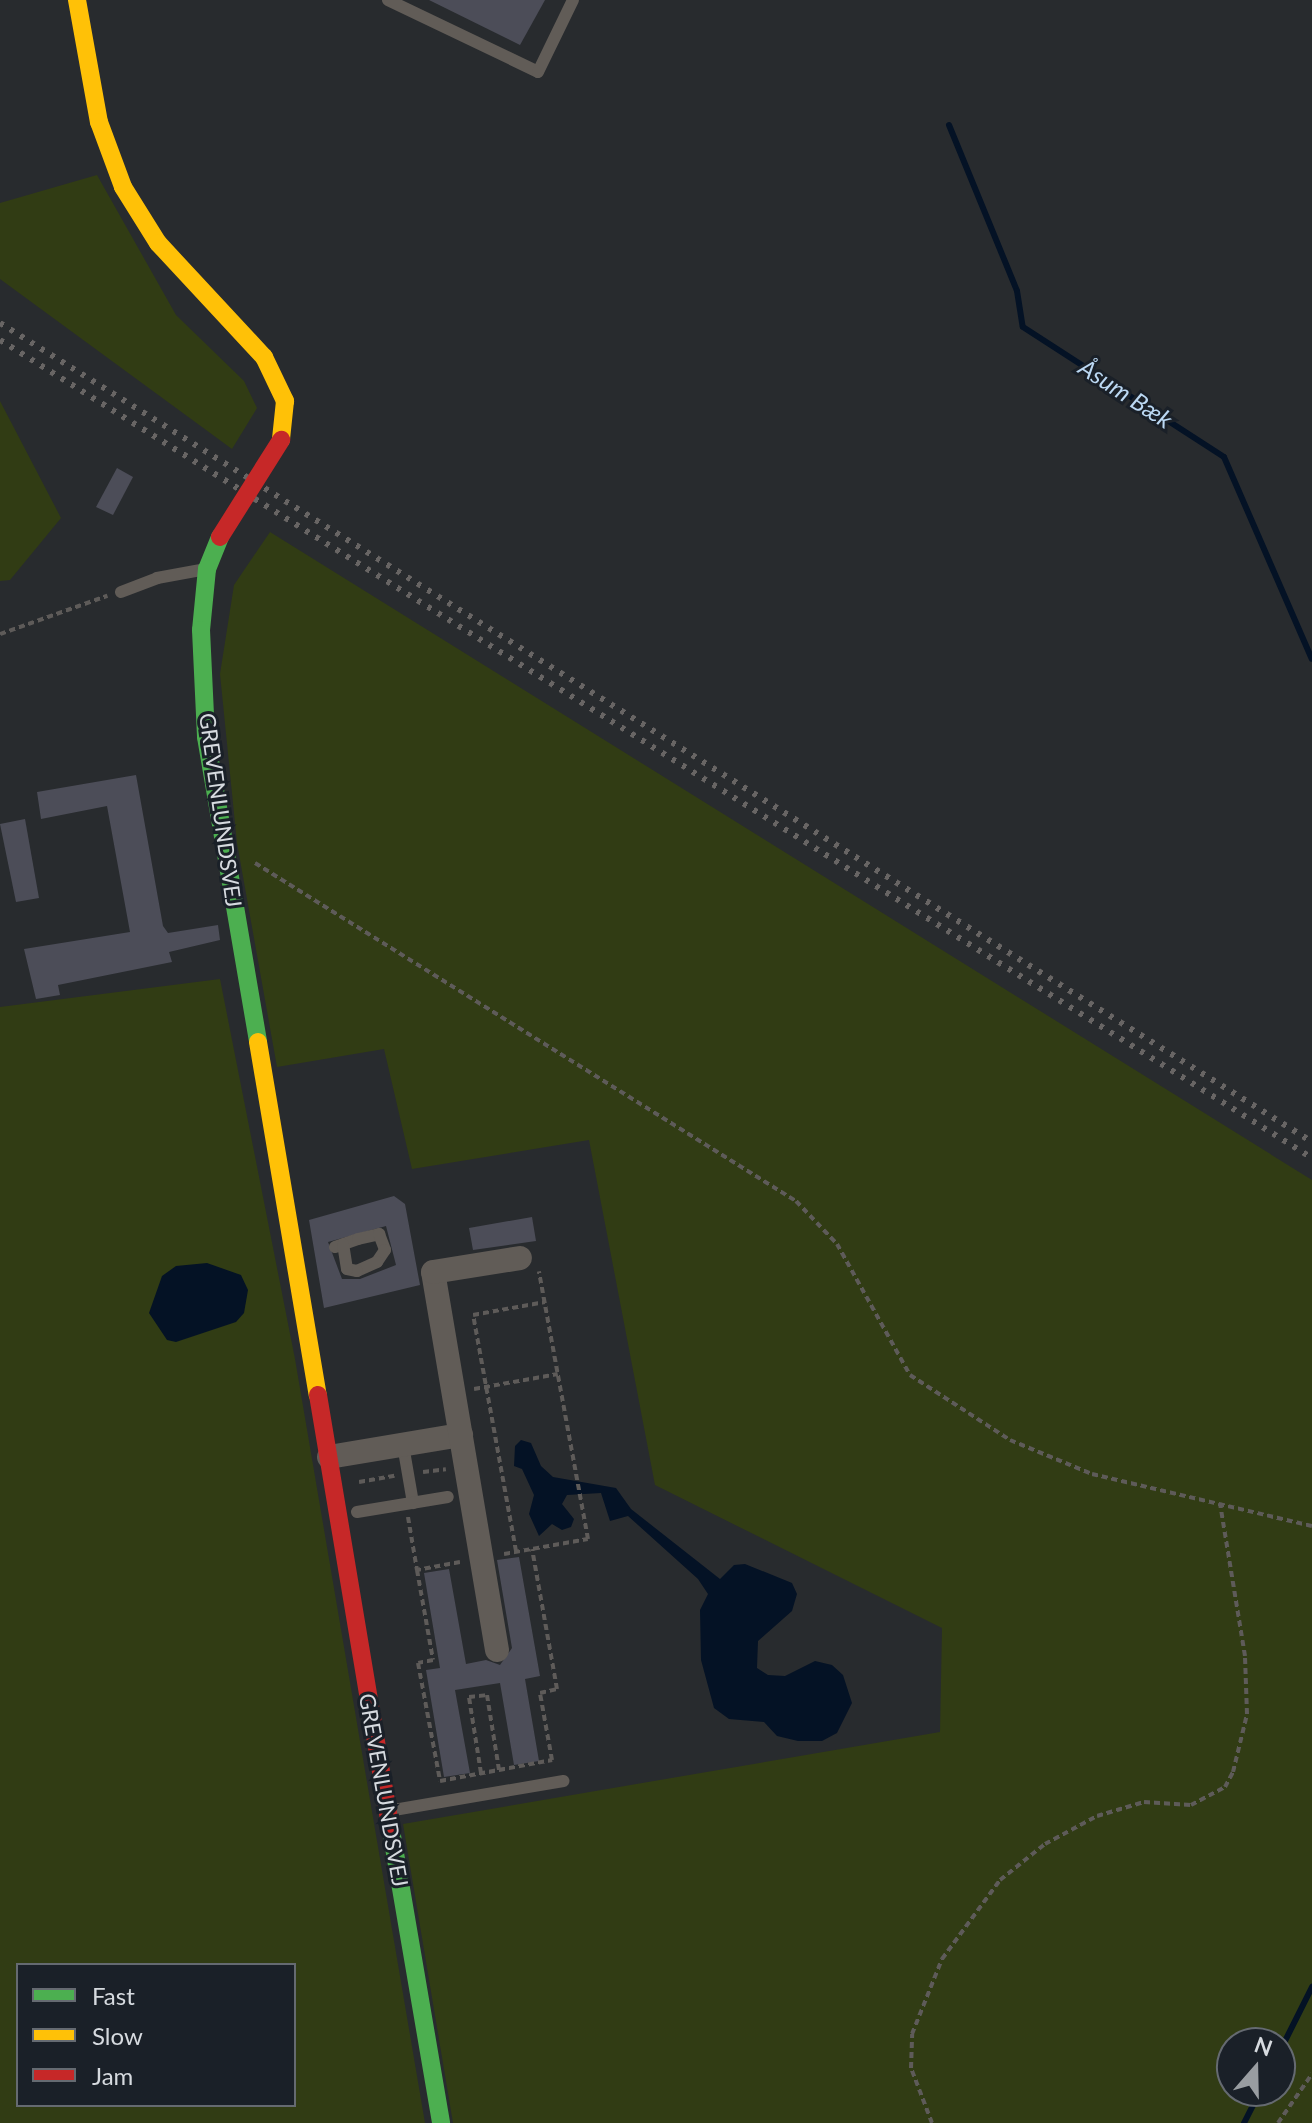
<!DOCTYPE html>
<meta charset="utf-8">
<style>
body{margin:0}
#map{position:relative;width:1312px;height:2123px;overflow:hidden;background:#282b2e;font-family:Lato,sans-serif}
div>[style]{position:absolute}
.green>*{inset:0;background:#313c14}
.water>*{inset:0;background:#041225}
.stream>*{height:6px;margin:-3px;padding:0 3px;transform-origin:3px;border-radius:3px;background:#041225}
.building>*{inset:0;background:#4c4d58}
.path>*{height:4px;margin-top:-2px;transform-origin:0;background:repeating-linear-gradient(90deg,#5e5b59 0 6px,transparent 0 10px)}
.lane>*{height:12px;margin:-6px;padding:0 6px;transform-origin:6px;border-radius:6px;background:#615c57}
.street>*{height:24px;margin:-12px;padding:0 12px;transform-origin:12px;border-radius:12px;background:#615c57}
.fast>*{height:18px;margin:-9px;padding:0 9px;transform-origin:9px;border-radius:9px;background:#4caf50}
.slow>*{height:18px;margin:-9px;padding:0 9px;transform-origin:9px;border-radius:9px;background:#ffc107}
.jam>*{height:18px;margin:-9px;padding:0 9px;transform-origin:9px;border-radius:9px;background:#c62828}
.rail>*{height:6px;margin-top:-3px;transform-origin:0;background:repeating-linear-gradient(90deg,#686564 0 4px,transparent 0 12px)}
.jam-bridge>*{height:18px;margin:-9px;padding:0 9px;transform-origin:9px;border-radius:9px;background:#c62828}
span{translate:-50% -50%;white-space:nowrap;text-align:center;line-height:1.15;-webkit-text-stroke:6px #1a2028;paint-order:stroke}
.street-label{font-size:22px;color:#d6dadf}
.water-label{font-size:24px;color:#bbd8f3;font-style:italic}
.legend{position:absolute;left:16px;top:1963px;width:280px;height:144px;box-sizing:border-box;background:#1a2028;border:2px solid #656a71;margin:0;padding:10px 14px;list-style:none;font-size:24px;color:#d6dadf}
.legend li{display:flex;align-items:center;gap:16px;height:40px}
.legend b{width:40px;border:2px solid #656a71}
.north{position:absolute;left:1216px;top:2027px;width:80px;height:80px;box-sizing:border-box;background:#1a2028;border:2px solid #656a71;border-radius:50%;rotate:20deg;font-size:22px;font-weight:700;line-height:32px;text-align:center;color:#d6dadf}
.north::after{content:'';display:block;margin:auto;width:28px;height:36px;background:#999da1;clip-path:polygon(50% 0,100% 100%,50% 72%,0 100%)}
</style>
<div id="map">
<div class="green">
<div style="clip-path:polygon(97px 175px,176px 315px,244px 381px,257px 408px,232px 449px,0 279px,0 203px)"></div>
<div style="clip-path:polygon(0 401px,61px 518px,10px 580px,0 581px)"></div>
<div style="clip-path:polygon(evenodd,270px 532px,1312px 1180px,1312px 2123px,453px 2123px,403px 1824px,940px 1732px,942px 1628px,655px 1485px,589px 1140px,412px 1169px,384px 1049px,277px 1067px,237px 843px,220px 674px,234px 585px,270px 532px,1232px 2043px,1280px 2043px,1280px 2091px,1232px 2091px,1232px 2043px)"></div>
<div style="clip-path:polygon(evenodd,220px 979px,295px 1359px,425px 2123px,0 2123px,0 1007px,220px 979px,18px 1965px,294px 1965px,294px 2105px,18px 2105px,18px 1965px)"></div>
</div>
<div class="water">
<div style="clip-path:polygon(207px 1263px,241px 1275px,248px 1290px,244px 1313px,236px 1322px,176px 1342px,167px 1340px,149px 1313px,162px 1276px,176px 1266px)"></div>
<div style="clip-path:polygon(521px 1440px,531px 1443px,541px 1466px,553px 1477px,616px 1488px,631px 1509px,720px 1579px,734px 1565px,745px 1564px,792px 1583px,797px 1594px,792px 1611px,758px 1641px,757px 1668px,768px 1675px,785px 1676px,815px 1661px,832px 1665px,843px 1675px,852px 1703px,837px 1733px,822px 1741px,798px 1741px,777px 1736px,764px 1722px,729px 1719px,714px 1708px,701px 1660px,700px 1610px,708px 1594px,698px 1579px,628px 1516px,610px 1521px,601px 1493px,567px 1495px,562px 1504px,574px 1519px,571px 1527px,562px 1530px,552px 1524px,539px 1536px,529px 1514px,534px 1495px,522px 1469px,514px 1466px,515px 1446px)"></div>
</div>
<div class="stream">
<div style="left:949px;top:125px;width:179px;rotate:67.7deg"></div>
<div style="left:1017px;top:291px;width:36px;rotate:81deg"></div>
<div style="left:1023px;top:327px;width:239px;rotate:32.9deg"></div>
<div style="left:1224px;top:457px;width:220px;rotate:66.5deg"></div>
<div style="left:1280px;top:2051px;width:72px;rotate:-63.4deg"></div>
<div style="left:1244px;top:2123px;width:36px;rotate:-63deg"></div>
</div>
<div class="building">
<div style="clip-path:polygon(429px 0,545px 0,520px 45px)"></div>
<div style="clip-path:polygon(117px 468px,133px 477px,113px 515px,96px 507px)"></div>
<div style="clip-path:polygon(136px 775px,163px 926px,168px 933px,218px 925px,220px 940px,169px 952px,172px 962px,58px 985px,60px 995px,36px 999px,24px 949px,130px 932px,107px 806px,41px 819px,37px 792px)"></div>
<div style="clip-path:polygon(25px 819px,39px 898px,16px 902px,0 824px)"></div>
<div style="clip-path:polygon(evenodd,394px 1196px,405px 1204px,420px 1285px,324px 1308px,309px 1220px,394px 1196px,386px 1226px,396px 1265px,360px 1279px,342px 1279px,328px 1242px,386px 1226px)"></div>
<div style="clip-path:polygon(532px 1217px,536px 1241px,473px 1250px,469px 1228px)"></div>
<div style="clip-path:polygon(519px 1557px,540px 1676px,525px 1679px,539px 1761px,514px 1765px,500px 1683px,455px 1690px,470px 1773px,444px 1777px,426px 1670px,440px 1668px,424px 1573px,449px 1569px,466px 1664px,486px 1660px,500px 1665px,512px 1648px,497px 1560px)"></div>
</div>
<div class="path">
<div style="left:0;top:634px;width:114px;rotate:-19.6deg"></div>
<div style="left:255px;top:863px;width:638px;rotate:32deg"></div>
<div style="left:796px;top:1201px;width:59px;rotate:46.4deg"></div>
<div style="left:837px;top:1244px;width:150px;rotate:60.9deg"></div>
<div style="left:910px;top:1375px;width:119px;rotate:33deg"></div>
<div style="left:1010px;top:1440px;width:89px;rotate:22.5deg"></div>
<div style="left:1092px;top:1474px;width:226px;rotate:13.3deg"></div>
<div style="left:474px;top:1389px;width:85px;rotate:-10.1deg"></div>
<div style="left:423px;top:1472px;width:23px;rotate:-7deg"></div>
<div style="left:359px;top:1482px;width:36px;rotate:-10deg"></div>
<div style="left:408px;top:1517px;width:54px;rotate:80.4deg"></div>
<div style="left:516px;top:1551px;width:240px;rotate:-100.3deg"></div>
<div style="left:473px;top:1315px;width:73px;rotate:-10.2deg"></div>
<div style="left:504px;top:1554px;width:85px;rotate:-10.1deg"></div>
<div style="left:588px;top:1539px;width:272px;rotate:-100.4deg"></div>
<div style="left:460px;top:1562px;width:44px;rotate:169.5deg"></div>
<div style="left:417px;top:1570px;width:91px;rotate:79.9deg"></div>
<div style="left:433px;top:1660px;width:15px;rotate:169deg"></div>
<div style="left:418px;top:1663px;width:120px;rotate:79.4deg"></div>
<div style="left:440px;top:1781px;width:114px;rotate:-10.6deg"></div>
<div style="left:552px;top:1760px;width:68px;rotate:-100.2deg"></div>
<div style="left:540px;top:1693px;width:17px;rotate:-13deg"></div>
<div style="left:557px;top:1689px;width:142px;rotate:-100.1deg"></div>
<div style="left:481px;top:1773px;width:77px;rotate:-99deg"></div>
<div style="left:469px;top:1697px;width:18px;rotate:-6deg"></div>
<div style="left:487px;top:1695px;width:76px;rotate:80.9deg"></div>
<div style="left:932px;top:2123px;width:59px;rotate:-110.9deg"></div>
<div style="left:911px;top:2068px;width:34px;rotate:-88deg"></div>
<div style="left:912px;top:2034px;width:81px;rotate:-68.2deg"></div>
<div style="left:942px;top:1959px;width:98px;rotate:-53.7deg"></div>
<div style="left:1000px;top:1880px;width:58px;rotate:-38.7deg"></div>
<div style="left:1045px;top:1844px;width:59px;rotate:-28.3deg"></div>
<div style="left:1097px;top:1816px;width:49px;rotate:-16.6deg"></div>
<div style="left:1144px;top:1802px;width:47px;rotate:3.7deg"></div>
<div style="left:1191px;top:1805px;width:38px;rotate:-28deg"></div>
<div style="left:1225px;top:1787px;width:17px;rotate:-62deg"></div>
<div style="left:1233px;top:1772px;width:60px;rotate:-76.4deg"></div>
<div style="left:1247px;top:1714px;width:58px;rotate:-92deg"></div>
<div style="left:1245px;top:1656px;width:155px;rotate:-99.3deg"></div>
<div style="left:1278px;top:2123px;width:60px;rotate:-55.2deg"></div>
</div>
<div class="lane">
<div style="left:388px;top:0;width:166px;rotate:25.6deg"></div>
<div style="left:538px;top:72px;width:80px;rotate:-64.1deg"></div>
<div style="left:121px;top:592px;width:39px;rotate:-21deg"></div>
<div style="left:157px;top:578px;width:50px;rotate:-10.4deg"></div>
<div style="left:335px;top:1247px;width:24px;rotate:-19deg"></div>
<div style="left:358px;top:1239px;width:22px;rotate:-13deg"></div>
<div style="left:379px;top:1234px;width:17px;rotate:69deg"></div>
<div style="left:385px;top:1250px;width:14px;rotate:124deg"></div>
<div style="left:377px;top:1262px;width:22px;rotate:156deg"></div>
<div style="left:357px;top:1271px;width:10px;rotate:-169deg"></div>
<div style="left:347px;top:1269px;width:25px;rotate:-99deg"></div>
<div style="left:403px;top:1445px;width:59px;rotate:80.2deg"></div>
<div style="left:357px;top:1512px;width:92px;rotate:-9.4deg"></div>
<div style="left:388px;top:1811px;width:178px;rotate:-9.7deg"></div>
</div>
<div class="street">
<div style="left:329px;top:1457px;width:134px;rotate:-9.5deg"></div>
<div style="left:497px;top:1650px;width:383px;rotate:-99.6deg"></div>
<div style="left:433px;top:1272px;width:88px;rotate:-9.1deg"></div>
</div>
<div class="fast">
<div style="left:220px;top:537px;width:35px;rotate:112deg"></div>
<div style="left:207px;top:569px;width:61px;rotate:95.6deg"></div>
<div style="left:201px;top:630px;width:107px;rotate:87.3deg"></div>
<div style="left:206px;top:737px;width:309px;rotate:80.3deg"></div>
<div style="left:390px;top:1824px;width:303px;rotate:80.3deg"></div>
</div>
<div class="slow">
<div style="left:77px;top:0;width:124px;rotate:79.8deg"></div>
<div style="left:99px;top:122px;width:69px;rotate:69.7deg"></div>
<div style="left:123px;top:187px;width:66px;rotate:58deg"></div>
<div style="left:158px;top:243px;width:156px;rotate:47.1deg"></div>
<div style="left:264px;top:357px;width:49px;rotate:64.5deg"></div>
<div style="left:285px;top:401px;width:39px;rotate:96deg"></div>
<div style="left:258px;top:1042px;width:358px;rotate:80.4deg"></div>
</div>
<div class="jam">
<div style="left:318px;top:1395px;width:435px;rotate:80.5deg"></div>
</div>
<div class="rail">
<div style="left:0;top:323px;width:1547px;rotate:31.97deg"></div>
<div style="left:0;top:340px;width:1546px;rotate:31.94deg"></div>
</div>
<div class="jam-bridge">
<div style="left:220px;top:537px;width:115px;rotate:-57.8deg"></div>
</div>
<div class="street-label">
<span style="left:221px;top:810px;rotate:82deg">GREVENLUNDSVEJ</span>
<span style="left:384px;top:1790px;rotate:80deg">GREVENLUNDSVEJ</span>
</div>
<div class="water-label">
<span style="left:1126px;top:393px;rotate:33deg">Åsum Bæk</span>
</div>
<ul class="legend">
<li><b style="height:10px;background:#4caf50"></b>Fast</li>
<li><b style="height:10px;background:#ffc107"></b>Slow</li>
<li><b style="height:10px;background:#c62828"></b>Jam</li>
</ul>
<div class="north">N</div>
</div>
